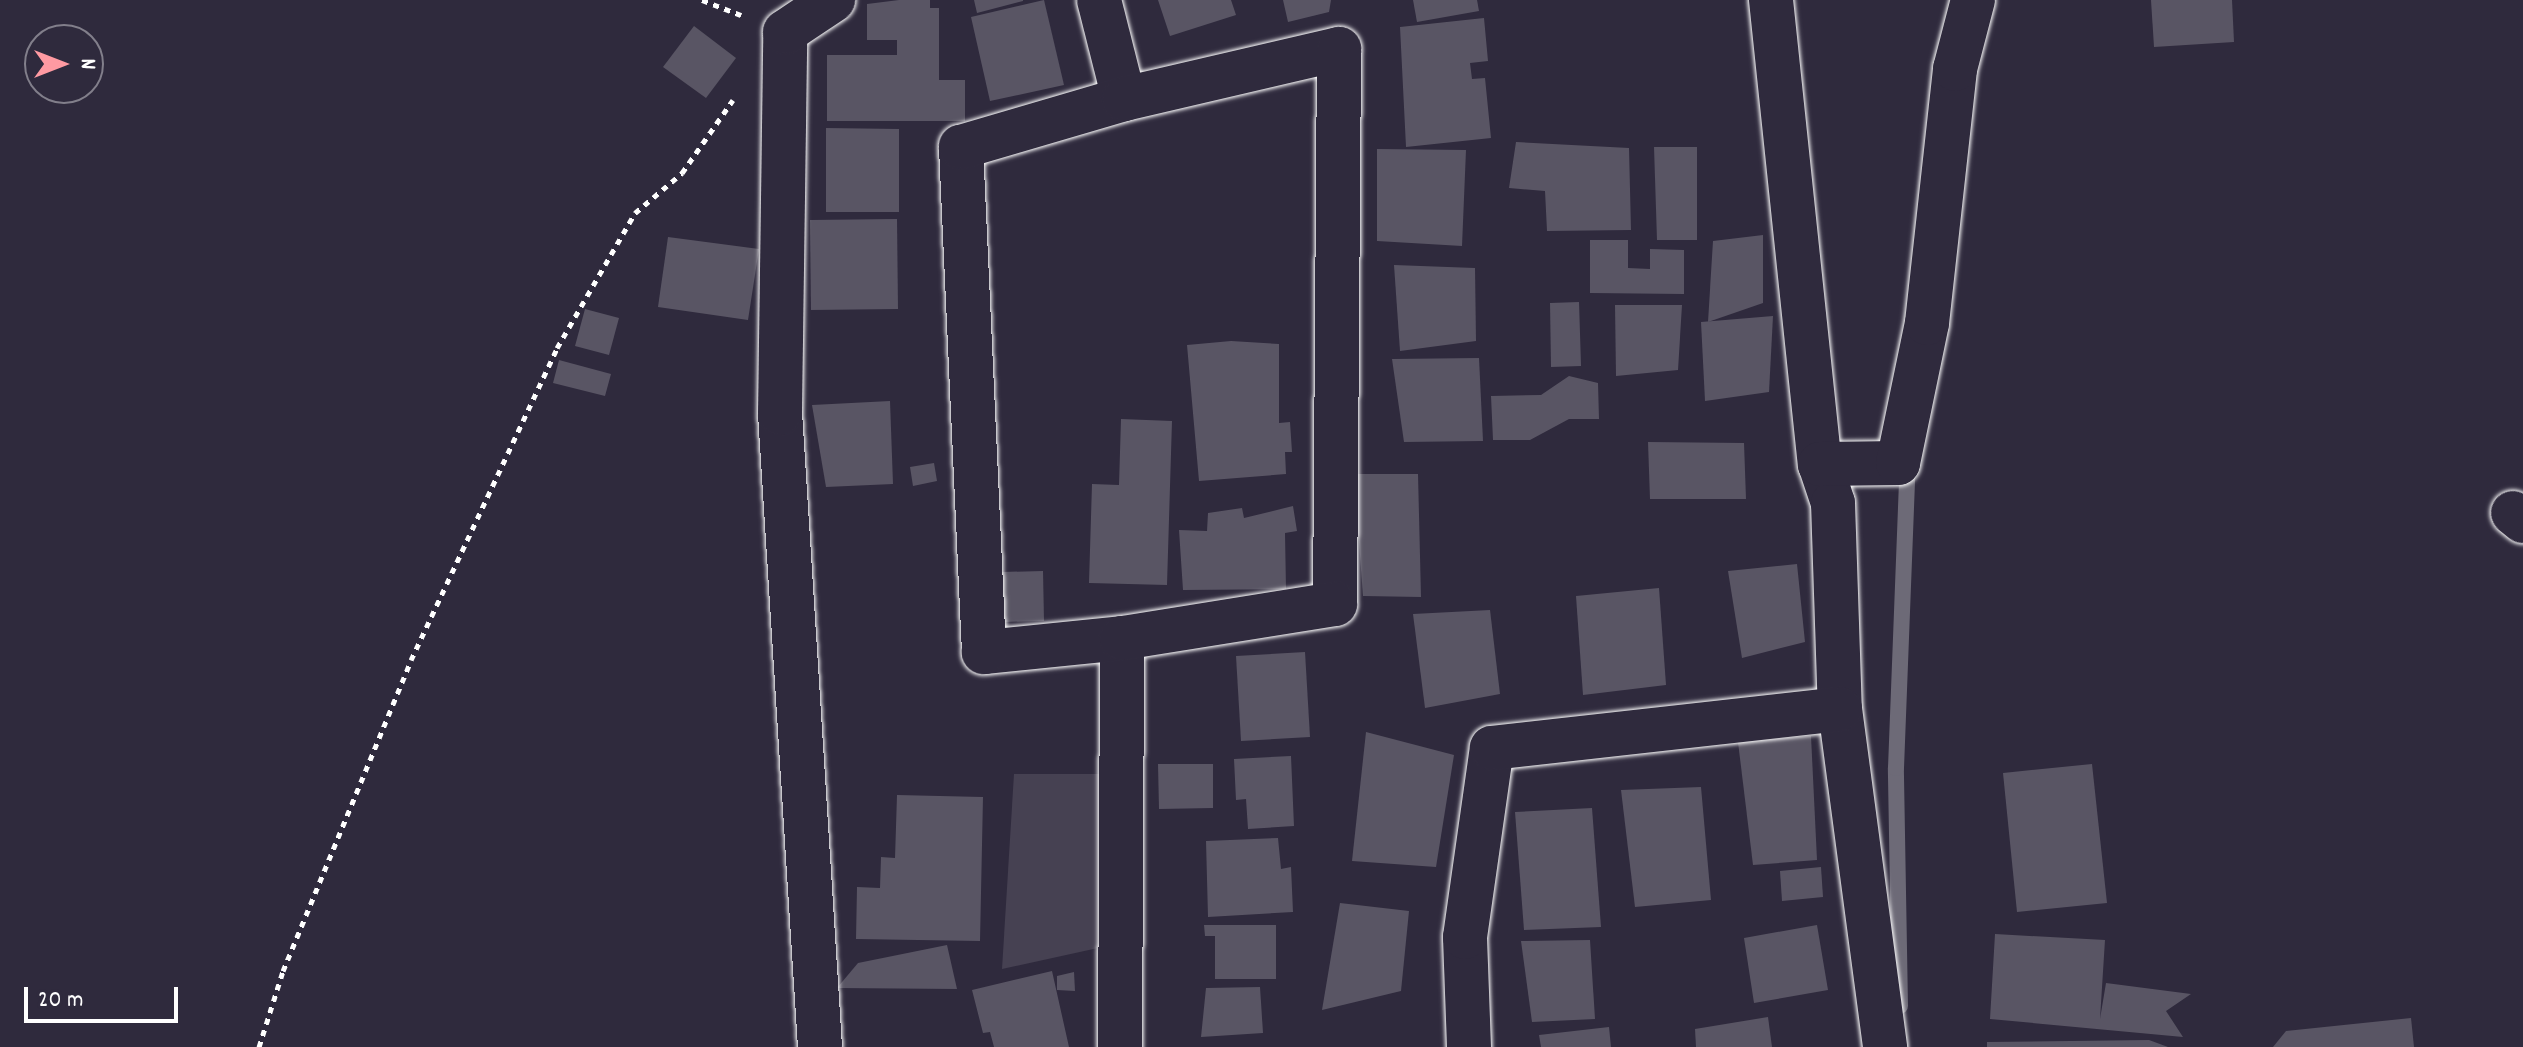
<!DOCTYPE html>
<style>
body{margin:0}
#map{position:relative;width:2523px;height:1047px;overflow:hidden;background:#2f2a3d;font-family:Dekko,sans-serif}
div>[style]{position:absolute}
.green>*{inset:0;background:#464152}
.stream>*{height:16px;margin:-8px;padding:0 8px;transform-origin:8px;border-radius:8px;background:#6d6a77}
.building>*{inset:0;background:#595564}
.path>*{height:5px;margin-top:-2.5px;transform-origin:0;background:repeating-linear-gradient(90deg,#fff 0 6px,transparent 0 12px)}
.roads{filter:drop-shadow(0 0 2px #fff) drop-shadow(0 0 2px #fff)}
.minor>*{height:44px;margin:-22px;padding:0 22px;transform-origin:22px;border-radius:22px;background:#2f2a3d}
span{translate:-50% -50%;white-space:nowrap;text-align:center;line-height:1.15;-webkit-text-stroke:7px #2f2a3d;paint-order:stroke}
.north{position:absolute;left:24px;top:24px;width:80px;height:80px;box-sizing:border-box;background:#2f2a3d;border:2px solid #827f8b;border-radius:50%;rotate:90deg;font-size:22px;font-weight:700;line-height:32px;text-align:center;color:#fff}
.north::after{content:'';display:block;margin:auto;width:28px;height:36px;background:#ff9aa2;clip-path:polygon(50% 0,100% 100%,50% 72%,0 100%)}
.scale{position:absolute;left:24px;top:987px;width:154px;height:36px;box-sizing:border-box;border:4px solid #fff;border-top:0;padding-left:10px;font-size:24px;line-height:28px;white-space:nowrap;color:#fff;-webkit-text-stroke:6px #2f2a3d;paint-order:stroke}
</style>
<div id="map">
<div class="green">
<div style="clip-path:polygon(1014px 774px,1101px 774px,1098px 948px,1002px 969px)"></div>
</div>
<div class="stream">
<div style="left:1900px;top:1006px;width:238px;rotate:-91deg"></div>
<div style="left:1896px;top:768px;width:306px;rotate:-87.8deg"></div>
</div>
<div class="building">
<div style="clip-path:polygon(899px 0,930px 0,930px 8px,939px 8px,939px 80px,965px 80px,965px 121px,827px 121px,827px 55px,897px 55px,897px 40px,867px 40px,867px 4px)"></div>
<div style="clip-path:polygon(974px 0,1023px 0,1023px 1px,977px 13px)"></div>
<div style="clip-path:polygon(1044px 0,1064px 85px,990px 101px,971px 17px)"></div>
<div style="clip-path:polygon(1158px 0,1231px 0,1236px 15px,1170px 36px)"></div>
<div style="clip-path:polygon(1283px 0,1331px 0,1329px 12px,1288px 22px)"></div>
<div style="clip-path:polygon(1413px 0,1477px 0,1479px 11px,1417px 22px)"></div>
<div style="clip-path:polygon(2151px 0,2232px 0,2234px 42px,2154px 47px)"></div>
<div style="clip-path:polygon(1484px 18px,1488px 61px,1470px 63px,1472px 79px,1485px 78px,1491px 138px,1406px 147px,1400px 27px)"></div>
<div style="clip-path:polygon(694px 26px,736px 58px,706px 98px,663px 67px)"></div>
<div style="clip-path:polygon(826px 128px,899px 129px,899px 212px,826px 212px)"></div>
<div style="clip-path:polygon(1516px 142px,1629px 148px,1631px 230px,1547px 231px,1545px 191px,1509px 188px)"></div>
<div style="clip-path:polygon(1654px 147px,1697px 147px,1697px 240px,1657px 240px)"></div>
<div style="clip-path:polygon(1377px 149px,1466px 150px,1462px 246px,1377px 241px)"></div>
<div style="clip-path:polygon(897px 219px,898px 309px,811px 310px,810px 220px)"></div>
<div style="clip-path:polygon(1763px 235px,1763px 303px,1708px 322px,1713px 241px)"></div>
<div style="clip-path:polygon(668px 237px,759px 249px,748px 320px,658px 307px)"></div>
<div style="clip-path:polygon(1590px 240px,1628px 240px,1628px 268px,1650px 269px,1650px 249px,1684px 250px,1684px 294px,1590px 293px)"></div>
<div style="clip-path:polygon(1394px 265px,1475px 268px,1476px 341px,1400px 351px)"></div>
<div style="clip-path:polygon(1579px 302px,1581px 366px,1551px 367px,1550px 303px)"></div>
<div style="clip-path:polygon(1615px 305px,1682px 305px,1678px 370px,1616px 376px)"></div>
<div style="clip-path:polygon(585px 309px,619px 318px,609px 355px,575px 346px)"></div>
<div style="clip-path:polygon(1773px 316px,1769px 392px,1705px 401px,1701px 322px)"></div>
<div style="clip-path:polygon(1231px 341px,1279px 344px,1279px 423px,1290px 422px,1292px 452px,1285px 452px,1286px 474px,1199px 481px,1187px 345px)"></div>
<div style="clip-path:polygon(1479px 358px,1483px 441px,1404px 442px,1392px 359px)"></div>
<div style="clip-path:polygon(559px 360px,611px 374px,605px 396px,553px 383px)"></div>
<div style="clip-path:polygon(1569px 376px,1598px 383px,1599px 419px,1569px 419px,1530px 440px,1493px 440px,1491px 396px,1541px 395px)"></div>
<div style="clip-path:polygon(890px 401px,893px 484px,826px 487px,812px 405px)"></div>
<div style="clip-path:polygon(1121px 419px,1172px 421px,1167px 585px,1089px 583px,1092px 484px,1119px 485px)"></div>
<div style="clip-path:polygon(1648px 442px,1744px 443px,1746px 499px,1650px 499px)"></div>
<div style="clip-path:polygon(934px 463px,937px 481px,913px 486px,910px 467px)"></div>
<div style="clip-path:polygon(1354px 474px,1418px 474px,1421px 597px,1363px 596px)"></div>
<div style="clip-path:polygon(1293px 506px,1297px 531px,1285px 533px,1286px 589px,1183px 590px,1179px 530px,1207px 531px,1208px 513px,1242px 508px,1244px 518px)"></div>
<div style="clip-path:polygon(1797px 564px,1805px 642px,1742px 658px,1728px 571px)"></div>
<div style="clip-path:polygon(1043px 571px,1044px 621px,1002px 622px,1002px 572px)"></div>
<div style="clip-path:polygon(1659px 588px,1666px 685px,1583px 695px,1576px 596px)"></div>
<div style="clip-path:polygon(1490px 610px,1500px 694px,1425px 708px,1413px 614px)"></div>
<div style="clip-path:polygon(1305px 652px,1310px 737px,1241px 741px,1236px 656px)"></div>
<div style="clip-path:polygon(1366px 732px,1454px 755px,1436px 867px,1352px 861px)"></div>
<div style="clip-path:polygon(1811px 736px,1817px 860px,1753px 865px,1738px 742px)"></div>
<div style="clip-path:polygon(1291px 756px,1294px 826px,1248px 829px,1246px 799px,1236px 800px,1234px 759px)"></div>
<div style="clip-path:polygon(1158px 764px,1213px 764px,1213px 808px,1159px 809px)"></div>
<div style="clip-path:polygon(2092px 764px,2107px 903px,2017px 912px,2003px 773px)"></div>
<div style="clip-path:polygon(1701px 787px,1711px 900px,1635px 907px,1621px 790px)"></div>
<div style="clip-path:polygon(897px 795px,983px 797px,980px 941px,856px 939px,857px 887px,880px 888px,881px 857px,895px 858px)"></div>
<div style="clip-path:polygon(1592px 808px,1601px 927px,1524px 930px,1515px 812px)"></div>
<div style="clip-path:polygon(1278px 838px,1281px 869px,1291px 867px,1293px 912px,1208px 917px,1206px 841px)"></div>
<div style="clip-path:polygon(1821px 867px,1823px 897px,1782px 901px,1780px 871px)"></div>
<div style="clip-path:polygon(1340px 903px,1409px 911px,1401px 991px,1322px 1010px)"></div>
<div style="clip-path:polygon(1204px 925px,1276px 925px,1276px 979px,1215px 979px,1215px 936px,1205px 936px)"></div>
<div style="clip-path:polygon(1817px 925px,1828px 990px,1754px 1003px,1744px 938px)"></div>
<div style="clip-path:polygon(1995px 934px,2105px 940px,2100px 1019px,2106px 983px,2191px 994px,2166px 1011px,2183px 1037px,1990px 1019px)"></div>
<div style="clip-path:polygon(1590px 940px,1595px 1019px,1532px 1022px,1521px 941px)"></div>
<div style="clip-path:polygon(947px 945px,957px 989px,837px 988px,858px 963px)"></div>
<div style="clip-path:polygon(1052px 971px,1069px 1047px,994px 1047px,990px 1032px,983px 1033px,972px 990px)"></div>
<div style="clip-path:polygon(1074px 972px,1075px 991px,1057px 990px,1057px 976px)"></div>
<div style="clip-path:polygon(1260px 987px,1263px 1033px,1201px 1037px,1206px 988px)"></div>
<div style="clip-path:polygon(1768px 1017px,1772px 1047px,1696px 1047px,1695px 1029px)"></div>
<div style="clip-path:polygon(2411px 1018px,2414px 1047px,2273px 1047px,2286px 1031px)"></div>
<div style="clip-path:polygon(1609px 1027px,1611px 1047px,1541px 1047px,1539px 1035px)"></div>
<div style="clip-path:polygon(2149px 1040px,2168px 1047px,1987px 1047px,1987px 1042px)"></div>
</div>
<div class="path">
<div style="left:702px;top:0;width:42px;rotate:21deg"></div>
<div style="left:259px;top:1047px;width:80px;rotate:-72.5deg"></div>
<div style="left:283px;top:971px;width:336px;rotate:-67.6deg"></div>
<div style="left:411px;top:660px;width:344px;rotate:-64.9deg"></div>
<div style="left:557px;top:348px;width:156px;rotate:-60deg"></div>
<div style="left:635px;top:213px;width:62px;rotate:-40.4deg"></div>
<div style="left:682px;top:173px;width:89px;rotate:-55.1deg"></div>
</div>
<div class="roads">
<div class="minor">
<div style="left:1099px;top:0;width:102px;rotate:75.8deg"></div>
<div style="left:1771px;top:0;width:467px;rotate:84deg"></div>
<div style="left:1820px;top:464px;width:41px;rotate:71.6deg"></div>
<div style="left:1833px;top:503px;width:206px;rotate:88.1deg"></div>
<div style="left:1840px;top:709px;width:341px;rotate:82.4deg"></div>
<div style="left:1820px;top:464px;width:78px;rotate:-0.7deg"></div>
<div style="left:1898px;top:463px;width:143px;rotate:-78.3deg"></div>
<div style="left:1927px;top:323px;width:256px;rotate:-83.7deg"></div>
<div style="left:1955px;top:69px;width:71px;rotate:-75.4deg"></div>
<div style="left:2513px;top:513px;width:13px;rotate:39deg"></div>
<div style="left:820px;top:1047px;width:635px;rotate:-93.61deg"></div>
<div style="left:780px;top:413px;width:381px;rotate:-89.2deg"></div>
<div style="left:785px;top:32px;width:58px;rotate:-33.7deg"></div>
<div style="left:1120px;top:1047px;width:409px;rotate:-89.7deg"></div>
<div style="left:1122px;top:638px;width:139px;rotate:174.2deg"></div>
<div style="left:984px;top:652px;width:506px;rotate:-92.61deg"></div>
<div style="left:961px;top:147px;width:170px;rotate:-16.4deg"></div>
<div style="left:1124px;top:99px;width:221px;rotate:-13.1deg"></div>
<div style="left:1339px;top:49px;width:555px;rotate:90.41deg"></div>
<div style="left:1335px;top:604px;width:216px;rotate:170.9deg"></div>
<div style="left:1469px;top:1047px;width:110px;rotate:-92.1deg"></div>
<div style="left:1465px;top:937px;width:191px;rotate:-81.9deg"></div>
<div style="left:1492px;top:748px;width:350px;rotate:-6.4deg"></div>
</div>
</div>
<div class="north">N</div>
<div class="scale">20 m</div>
</div>
